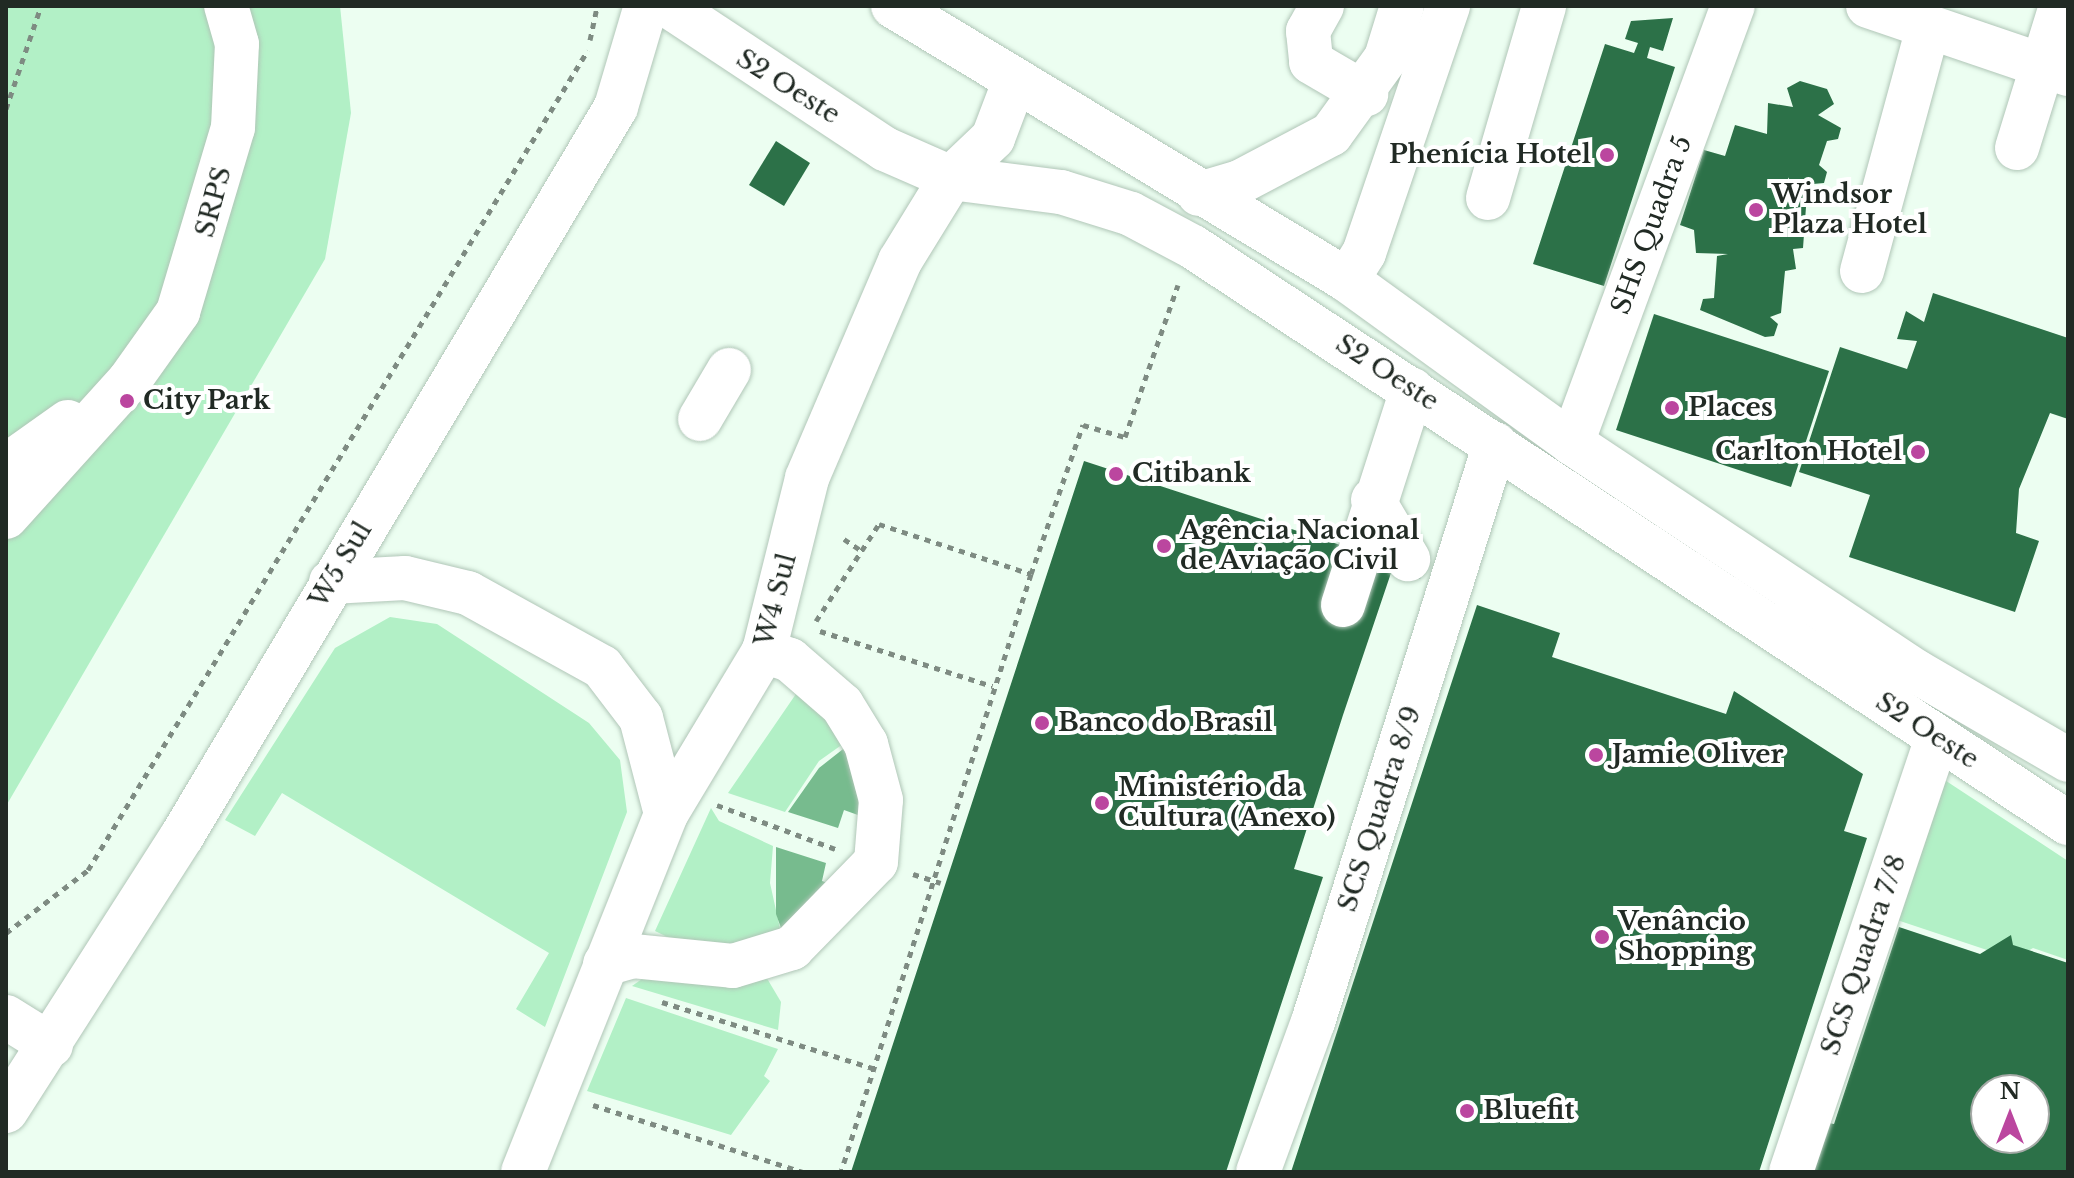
<!DOCTYPE html>
<meta charset="utf-8">
<style>
body{margin:0}
#map{position:relative;width:2074px;height:1178px;overflow:hidden;background:#ecfef1;font-family:"Libre Baskerville",serif}
div>[style]{position:absolute}
.green>*{inset:0;background:#b2f0c6}
.water>*{inset:0;background:#77bb8e}
.building>*{inset:0;background:#2c7148}
.path>*{height:5px;margin-top:-2.5px;transform-origin:0;background:repeating-linear-gradient(90deg,#7e8b82 0 6px,transparent 0 12px)}
.roads{filter:drop-shadow(0 0 2px #b0c6b7) drop-shadow(0 0 2px #b0c6b7)}
.minor>*{height:44px;margin:-22px;padding:0 22px;transform-origin:22px;border-radius:22px;background:#fff}
.major>*{height:44px;margin:-22px;padding:0 22px;transform-origin:22px;border-radius:22px;background:#fff}
.dots>*{width:22px;height:22px;translate:-50% -50%;box-sizing:border-box;border:4px solid #fff;border-radius:50%}
span{translate:-50% -50%;white-space:nowrap;text-align:center;line-height:1.15;-webkit-text-stroke:8px #fff;paint-order:stroke}
.street-label{font-size:26px;color:#212a24}
.poi-label{font-size:26px;color:#212a24;font-weight:700}
.right{translate:-100% -50%;text-align:right}
.left{translate:0 -50%;text-align:left}
.frame{position:absolute;inset:0;border:8px solid #212a24;pointer-events:none}
.north{position:absolute;left:1970px;top:1074px;width:80px;height:80px;box-sizing:border-box;background:#fff;border:2px solid #a6aaa7;border-radius:50%;rotate:0deg;font-size:22px;font-weight:700;line-height:32px;text-align:center;color:#212a24}
.north::after{content:'';display:block;margin:auto;width:28px;height:36px;background:#bb469f;clip-path:polygon(50% 0,100% 100%,50% 72%,0 100%)}
</style>
<div id="map">
<div class="green">
<div style="clip-path:polygon(6px 6px,340px 6px,351px 113px,325px 259px,6px 806px)"></div>
<div style="clip-path:polygon(390px 617px,437px 624px,589px 723px,620px 760px,627px 812px,545px 1027px,516px 1009px,549px 953px,282px 793px,255px 836px,225px 820px,335px 648px)"></div>
<div style="clip-path:polygon(798px 691px,850px 739px,819px 761px,785px 812px,728px 793px)"></div>
<div style="clip-path:polygon(1934px 773px,2068px 861px,2068px 960px,2033px 948px,2014px 959px,1888px 917px)"></div>
<div style="clip-path:polygon(711px 808px,719px 821px,773px 846px,770px 883px,783px 942px,696px 951px,655px 931px)"></div>
<div style="clip-path:polygon(649px 974px,765px 975px,781px 1002px,778px 1030px,632px 986px)"></div>
<div style="clip-path:polygon(626px 998px,778px 1049px,764px 1076px,770px 1081px,731px 1135px,587px 1091px)"></div>
</div>
<div class="water">
<div style="clip-path:polygon(852px 742px,869px 819px,844px 810px,838px 828px,788px 812px,819px 768px)"></div>
<div style="clip-path:polygon(776px 847px,826px 863px,822px 881px,847px 890px,786px 942px,776px 914px)"></div>
</div>
<div class="building">
<div style="clip-path:polygon(1673px 18px,1663px 51px,1650px 47px,1647px 58px,1675px 67px,1604px 286px,1533px 264px,1605px 44px,1634px 53px,1638px 43px,1625px 39px,1631px 21px)"></div>
<div style="clip-path:polygon(1800px 81px,1827px 89px,1834px 104px,1818px 115px,1841px 128px,1838px 139px,1827px 141px,1819px 165px,1827px 172px,1824px 183px,1813px 184px,1816px 204px,1806px 207px,1803px 248px,1793px 249px,1796px 269px,1785px 271px,1781px 313px,1770px 317px,1778px 324px,1774px 336px,1765px 337px,1700px 310px,1703px 299px,1714px 298px,1717px 256px,1728px 254px,1696px 253px,1694px 230px,1680px 225px,1704px 150px,1725px 156px,1735px 125px,1767px 134px,1768px 103px,1793px 107px,1787px 88px)"></div>
<div style="clip-path:polygon(776px 141px,810px 163px,784px 206px,749px 185px)"></div>
<div style="clip-path:polygon(1933px 293px,2068px 338px,2068px 419px,2050px 413px,2019px 489px,2016px 533px,2039px 541px,2015px 612px,1849px 557px,1870px 495px,1799px 472px,1840px 347px,1907px 369px,1917px 341px,1897px 339px,1906px 311px,1924px 322px)"></div>
<div style="clip-path:polygon(1654px 314px,1829px 371px,1791px 487px,1616px 430px)"></div>
<div style="clip-path:polygon(1084px 461px,1423px 572px,1420px 579px,1392px 570px,1343px 715px,1294px 869px,1323px 877px,1226px 1172px,851px 1172px)"></div>
<div style="clip-path:polygon(1477px 605px,1560px 633px,1552px 657px,1726px 714px,1734px 691px,1863px 774px,1844px 831px,1867px 838px,1759px 1172px,1291px 1172px)"></div>
<div style="clip-path:polygon(evenodd,1899px 927px,1980px 954px,2011px 935px,2013px 945px,2068px 963px,2068px 1172px,1808px 1172px,1824px 1122px,1834px 1124px,1899px 927px,1986px 1090px,2034px 1090px,2034px 1138px,1986px 1138px,1986px 1090px)"></div>
</div>
<div class="path">
<div style="left:590px;top:40px;width:35px;rotate:-78deg"></div>
<div style="left:6px;top:109px;width:109px;rotate:-71.2deg"></div>
<div style="left:844px;top:539px;width:22px;rotate:34deg"></div>
<div style="left:1031px;top:574px;width:158px;rotate:-70.8deg"></div>
<div style="left:1083px;top:425px;width:44px;rotate:15.9deg"></div>
<div style="left:1125px;top:437px;width:161px;rotate:-70.8deg"></div>
<div style="left:816px;top:621px;width:116px;rotate:-57deg"></div>
<div style="left:879px;top:524px;width:160px;rotate:18.2deg"></div>
<div style="left:1031px;top:574px;width:627px;rotate:107.63deg"></div>
<div style="left:820px;top:631px;width:181px;rotate:17.7deg"></div>
<div style="left:717px;top:805px;width:126px;rotate:20.4deg"></div>
<div style="left:913px;top:874px;width:29px;rotate:18deg"></div>
<div style="left:6px;top:933px;width:103px;rotate:-37.5deg"></div>
<div style="left:88px;top:870px;width:960px;rotate:-58.63deg"></div>
<div style="left:662px;top:1002px;width:221px;rotate:17.4deg"></div>
<div style="left:593px;top:1105px;width:220px;rotate:17.7deg"></div>
</div>
<div class="roads">
<div class="minor">
<div style="left:1322px;top:6px;width:29px;rotate:119deg"></div>
<div style="left:1308px;top:31px;width:31px;rotate:84deg"></div>
<div style="left:1311px;top:62px;width:64px;rotate:30.2deg"></div>
<div style="left:1868px;top:6px;width:211px;rotate:18.8deg"></div>
<div style="left:2017px;top:148px;width:149px;rotate:-72.8deg"></div>
<div style="left:1199px;top:194px;width:43px;rotate:-16.3deg"></div>
<div style="left:1240px;top:182px;width:103px;rotate:-27.8deg"></div>
<div style="left:1331px;top:134px;width:94px;rotate:-54.1deg"></div>
<div style="left:1386px;top:58px;width:54px;rotate:-72.9deg"></div>
<div style="left:1488px;top:198px;width:200px;rotate:-73.7deg"></div>
<div style="left:1862px;top:271px;width:252px;rotate:-74.8deg"></div>
<div style="left:1347px;top:280px;width:32px;rotate:-58deg"></div>
<div style="left:1364px;top:253px;width:261px;rotate:-71.2deg"></div>
<div style="left:700px;top:419px;width:57px;rotate:-59.4deg"></div>
<div style="left:1572px;top:443px;width:466px;rotate:-69.8deg"></div>
<div style="left:1373px;top:500px;width:69px;rotate:59.3deg"></div>
<div style="left:1343px;top:605px;width:226px;rotate:-72.2deg"></div>
<div style="left:605px;top:964px;width:29px;rotate:-16deg"></div>
<div style="left:633px;top:956px;width:100px;rotate:5.7deg"></div>
<div style="left:733px;top:966px;width:62px;rotate:-17deg"></div>
<div style="left:792px;top:948px;width:120px;rotate:-45.7deg"></div>
<div style="left:876px;top:862px;width:62px;rotate:-85.4deg"></div>
<div style="left:881px;top:800px;width:58px;rotate:-105deg"></div>
<div style="left:866px;top:744px;width:46px;rotate:-121.6deg"></div>
<div style="left:842px;top:705px;width:69px;rotate:-139.1deg"></div>
<div style="left:790px;top:660px;width:28px;rotate:-161deg"></div>
<div style="left:1258px;top:1172px;width:160px;rotate:-69.9deg"></div>
<div style="left:1313px;top:1022px;width:606px;rotate:-72.52deg"></div>
<div style="left:1791px;top:1172px;width:458px;rotate:-71.4deg"></div>
</div>
<div class="major">
<div style="left:669px;top:6px;width:259px;rotate:33.5deg"></div>
<div style="left:885px;top:149px;width:72px;rotate:23.7deg"></div>
<div style="left:951px;top:178px;width:111px;rotate:7.3deg"></div>
<div style="left:1061px;top:192px;width:73px;rotate:17.4deg"></div>
<div style="left:1131px;top:214px;width:70px;rotate:28deg"></div>
<div style="left:1193px;top:247px;width:1048px;rotate:33.36deg"></div>
<div style="left:893px;top:6px;width:530px;rotate:31.11deg"></div>
<div style="left:1347px;top:280px;width:278px;rotate:35.9deg"></div>
<div style="left:1572px;top:443px;width:414px;rotate:33.6deg"></div>
<div style="left:1917px;top:672px;width:175px;rotate:30.2deg"></div>
<div style="left:6px;top:466px;width:76px;rotate:-35.4deg"></div>
<div style="left:6px;top:517px;width:183px;rotate:-47.9deg"></div>
<div style="left:129px;top:381px;width:85px;rotate:-54.6deg"></div>
<div style="left:178px;top:312px;width:192px;rotate:-73.4deg"></div>
<div style="left:233px;top:128px;width:84px;rotate:-87.3deg"></div>
<div style="left:237px;top:44px;width:40px;rotate:-106deg"></div>
<div style="left:331px;top:582px;width:74px;rotate:-3.1deg"></div>
<div style="left:405px;top:578px;width:65px;rotate:13.4deg"></div>
<div style="left:468px;top:593px;width:153px;rotate:28.9deg"></div>
<div style="left:602px;top:667px;width:64px;rotate:52.6deg"></div>
<div style="left:641px;top:718px;width:99px;rotate:75.4deg"></div>
<div style="left:6px;top:1017px;width:53px;rotate:31.9deg"></div>
<div style="left:6px;top:1111px;width:326px;rotate:-57.4deg"></div>
<div style="left:182px;top:836px;width:848px;rotate:-59.23deg"></div>
<div style="left:616px;top:107px;width:105px;rotate:-73.5deg"></div>
<div style="left:523px;top:1172px;width:386px;rotate:-68.2deg"></div>
<div style="left:666px;top:814px;width:190px;rotate:-59deg"></div>
<div style="left:764px;top:651px;width:178px;rotate:-76deg"></div>
<div style="left:807px;top:478px;width:236px;rotate:-66.8deg"></div>
<div style="left:900px;top:261px;width:97px;rotate:-58.4deg"></div>
<div style="left:951px;top:178px;width:58px;rotate:-43.6deg"></div>
<div style="left:993px;top:138px;width:62px;rotate:-69.2deg"></div>
</div>
</div>
<div class="dots">
<div style="left:1607px;top:155px;background:#bb469f"></div>
<div style="left:1756px;top:210px;background:#bb469f"></div>
<div style="left:127px;top:401px;background:#bb469f"></div>
<div style="left:1672px;top:408px;background:#bb469f"></div>
<div style="left:1918px;top:452px;background:#bb469f"></div>
<div style="left:1116px;top:474px;background:#bb469f"></div>
<div style="left:1164px;top:546px;background:#bb469f"></div>
<div style="left:1042px;top:723px;background:#bb469f"></div>
<div style="left:1596px;top:755px;background:#bb469f"></div>
<div style="left:1102px;top:803px;background:#bb469f"></div>
<div style="left:1602px;top:937px;background:#bb469f"></div>
<div style="left:1467px;top:1111px;background:#bb469f"></div>
</div>
<div class="street-label">
<span style="left:788px;top:87px;rotate:32deg">S2 Oeste</span>
<span style="left:214px;top:202px;rotate:-75deg">SRPS</span>
<span style="left:1652px;top:225px;rotate:-70deg">SHS Quadra 5</span>
<span style="left:1387px;top:373px;rotate:33deg">S2 Oeste</span>
<span style="left:341px;top:565px;rotate:-59deg">W5 Sul</span>
<span style="left:776px;top:600px;rotate:-75deg">W4 Sul</span>
<span style="left:1927px;top:731px;rotate:33deg">S2 Oeste</span>
<span style="left:1380px;top:809px;rotate:-72deg">SCS Quadra 8/9</span>
<span style="left:1864px;top:955px;rotate:-71deg">SCS Quadra 7/8</span>
</div>
<div class="poi-label">
<span class="right" style="left:1591px;top:155px">Phenícia Hotel</span>
<span class="left" style="left:1772px;top:210px">Windsor<br>Plaza Hotel</span>
<span class="left" style="left:143px;top:401px">City Park</span>
<span class="left" style="left:1688px;top:408px">Places</span>
<span class="right" style="left:1902px;top:452px">Carlton Hotel</span>
<span class="left" style="left:1132px;top:474px">Citibank</span>
<span class="left" style="left:1180px;top:546px">Agência Nacional<br>de Aviação Civil</span>
<span class="left" style="left:1058px;top:723px">Banco do Brasil</span>
<span class="left" style="left:1612px;top:755px">Jamie Oliver</span>
<span class="left" style="left:1118px;top:803px">Ministério da<br>Cultura (Anexo)</span>
<span class="left" style="left:1618px;top:937px">Venâncio<br>Shopping</span>
<span class="left" style="left:1483px;top:1111px">Bluefit</span>
</div>
<div class="frame"></div>
<div class="north">N</div>
</div>
